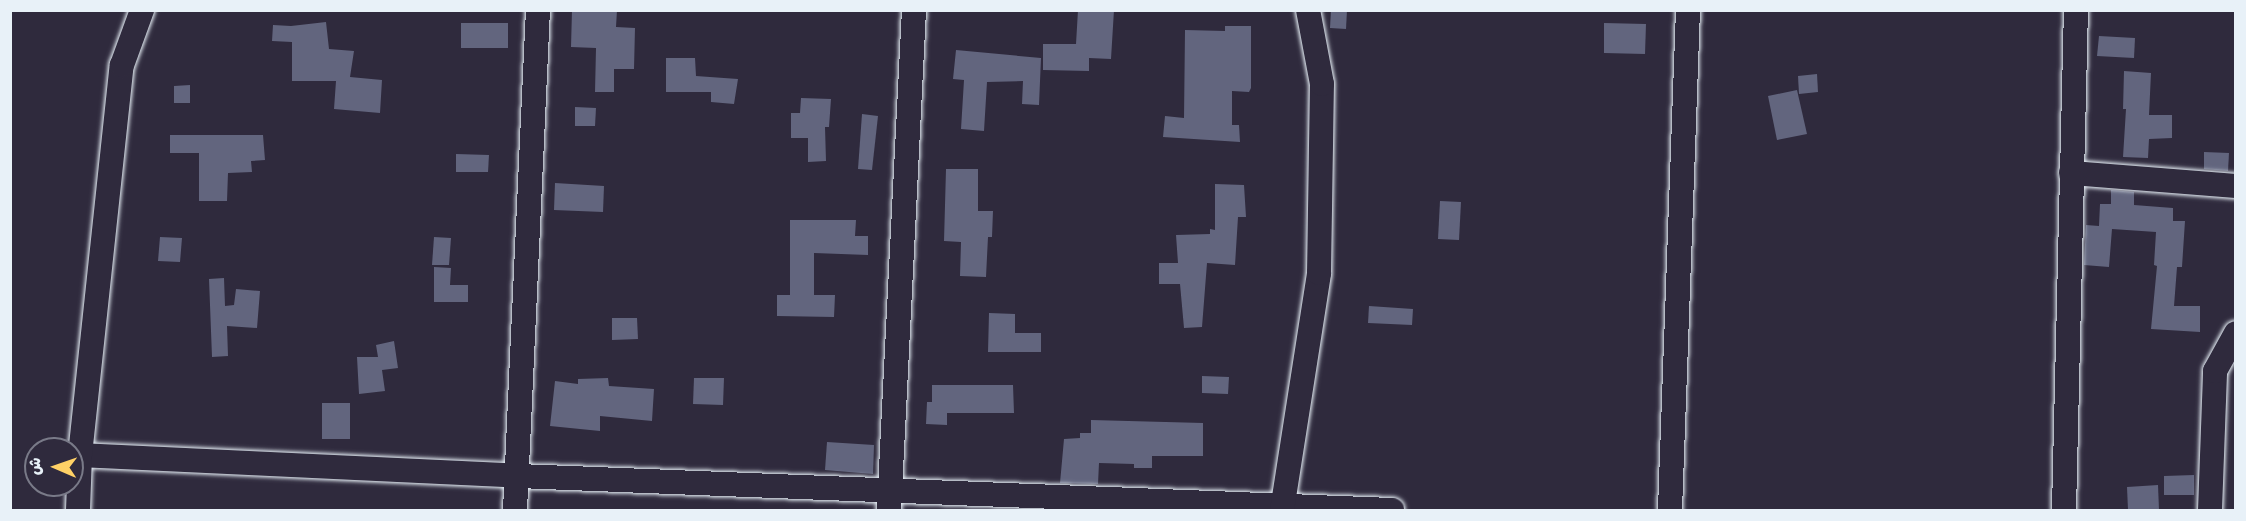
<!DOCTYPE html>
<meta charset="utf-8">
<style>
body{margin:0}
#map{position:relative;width:2246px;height:521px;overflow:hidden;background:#2f2a3d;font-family:"Gochi Hand","Playpen Sans Arabic",sans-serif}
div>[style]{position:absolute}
.building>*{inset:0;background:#62657e}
.roads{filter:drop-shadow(0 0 2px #e8f1f8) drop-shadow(0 0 2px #e8f1f8)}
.street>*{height:24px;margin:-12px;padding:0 12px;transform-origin:12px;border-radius:12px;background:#2f2a3d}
span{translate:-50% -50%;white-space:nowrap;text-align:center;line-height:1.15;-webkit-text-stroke:4.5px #2f2a3d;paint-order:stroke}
.frame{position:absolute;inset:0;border:12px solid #e8f1f8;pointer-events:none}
.north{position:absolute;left:24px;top:437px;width:60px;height:60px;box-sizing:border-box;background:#2f2a3d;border:2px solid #797a88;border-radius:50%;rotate:272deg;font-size:16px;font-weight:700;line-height:24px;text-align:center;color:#e8f1f8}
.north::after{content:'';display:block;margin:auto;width:21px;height:27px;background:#ffd166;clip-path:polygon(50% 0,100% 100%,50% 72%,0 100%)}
</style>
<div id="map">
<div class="building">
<div style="clip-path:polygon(572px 10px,617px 10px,616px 27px,635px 28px,634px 69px,614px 69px,614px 92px,595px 92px,596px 48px,571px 47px)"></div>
<div style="clip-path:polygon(1078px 10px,1114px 10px,1111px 59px,1089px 58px,1089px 71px,1043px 70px,1043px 44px,1076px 44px)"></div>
<div style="clip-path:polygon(1331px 10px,1347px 10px,1346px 29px,1330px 28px)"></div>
<div style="clip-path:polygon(326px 22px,329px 49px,354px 51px,350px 77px,382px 80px,380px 113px,334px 109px,336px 81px,292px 81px,292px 42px,272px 41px,273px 25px,291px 26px)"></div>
<div style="clip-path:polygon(461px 23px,508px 23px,508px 48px,461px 48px)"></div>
<div style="clip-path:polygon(1604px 23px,1646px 24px,1645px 54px,1604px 53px)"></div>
<div style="clip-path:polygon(1225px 26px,1251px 26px,1251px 88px,1249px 92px,1232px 91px,1232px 125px,1239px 125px,1240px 142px,1163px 137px,1165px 116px,1184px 118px,1185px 30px,1225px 31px)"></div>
<div style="clip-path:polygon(2099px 36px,2135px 38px,2134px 58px,2097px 56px)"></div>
<div style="clip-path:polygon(956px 50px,1041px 58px,1039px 105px,1022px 104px,1023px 81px,987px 82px,984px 131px,961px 129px,964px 80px,953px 79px)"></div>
<div style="clip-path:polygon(666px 58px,695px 58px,696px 76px,738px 79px,734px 104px,711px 102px,711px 92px,666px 92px)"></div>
<div style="clip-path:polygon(2124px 71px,2151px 73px,2149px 115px,2172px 115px,2172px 138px,2149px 139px,2148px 158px,2123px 157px,2126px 109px,2123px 109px)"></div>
<div style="clip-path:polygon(1817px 74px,1818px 92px,1799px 94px,1798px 76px)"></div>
<div style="clip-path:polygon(190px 85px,190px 103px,174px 103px,174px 86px)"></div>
<div style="clip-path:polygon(1797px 90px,1807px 134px,1777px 140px,1768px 96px)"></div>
<div style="clip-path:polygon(801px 98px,831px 99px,829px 127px,825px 127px,826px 161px,808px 162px,808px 138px,791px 138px,791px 113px,800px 113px)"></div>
<div style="clip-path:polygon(575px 107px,596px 108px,595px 126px,575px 126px)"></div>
<div style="clip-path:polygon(862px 114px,878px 116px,872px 170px,858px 169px)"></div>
<div style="clip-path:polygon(170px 135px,263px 135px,265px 160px,251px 161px,252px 172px,228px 173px,227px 201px,199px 201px,199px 153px,170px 153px)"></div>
<div style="clip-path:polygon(2204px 152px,2229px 153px,2228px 171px,2204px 169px)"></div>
<div style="clip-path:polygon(456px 154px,489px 155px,488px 172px,456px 172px)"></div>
<div style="clip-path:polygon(946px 169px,978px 169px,978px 211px,993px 211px,992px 237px,988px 237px,986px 277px,960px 276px,961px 242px,944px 241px)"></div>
<div style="clip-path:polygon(555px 183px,604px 186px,603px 212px,554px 210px)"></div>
<div style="clip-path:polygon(1215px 184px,1244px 185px,1246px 217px,1238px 217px,1235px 265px,1207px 263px,1202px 327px,1184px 328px,1180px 284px,1159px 284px,1159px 263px,1178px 263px,1176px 235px,1210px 234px,1210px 229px,1215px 230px)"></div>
<div style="clip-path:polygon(2111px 190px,2134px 192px,2134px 205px,2173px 208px,2173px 221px,2185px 221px,2182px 267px,2177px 267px,2174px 306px,2200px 306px,2200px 332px,2151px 329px,2157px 266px,2154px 265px,2156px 232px,2112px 229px,2109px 267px,2084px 265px,2086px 225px,2099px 226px,2100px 204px,2111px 204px)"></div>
<div style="clip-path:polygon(1440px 201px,1461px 202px,1459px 240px,1438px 239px)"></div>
<div style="clip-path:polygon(790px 220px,856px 220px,855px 236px,868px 236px,868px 255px,814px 253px,814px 295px,835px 295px,834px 317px,777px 316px,777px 295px,790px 295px)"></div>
<div style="clip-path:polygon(160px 237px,182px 238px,180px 262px,158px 261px)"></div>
<div style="clip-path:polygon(434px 237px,451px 238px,449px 265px,432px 265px)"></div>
<div style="clip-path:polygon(434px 267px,451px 268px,450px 285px,468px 285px,468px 302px,434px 302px)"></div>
<div style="clip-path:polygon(224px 278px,225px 306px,234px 305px,236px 289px,260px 291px,257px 328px,227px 326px,228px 356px,212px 357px,209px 279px)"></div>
<div style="clip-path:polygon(1369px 306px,1413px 309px,1412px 325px,1368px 323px)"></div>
<div style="clip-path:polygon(989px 313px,1015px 314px,1015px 333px,1041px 333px,1041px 352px,988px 352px)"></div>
<div style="clip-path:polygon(612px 318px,637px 318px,638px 339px,612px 340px)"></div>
<div style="clip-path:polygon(394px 341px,398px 368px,382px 370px,385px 391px,359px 394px,357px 357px,378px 357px,376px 345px)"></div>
<div style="clip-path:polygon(1202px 376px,1229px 377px,1228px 394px,1202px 393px)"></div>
<div style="clip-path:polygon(608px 378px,609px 386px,654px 389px,652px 421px,600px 416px,600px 431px,550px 426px,555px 381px,578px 384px,578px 379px)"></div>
<div style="clip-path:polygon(694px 378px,724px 378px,723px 405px,693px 404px)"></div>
<div style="clip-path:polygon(932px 385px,1013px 385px,1014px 413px,947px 413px,947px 425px,926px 424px,927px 402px,932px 402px)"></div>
<div style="clip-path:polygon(322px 403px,350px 403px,350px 439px,322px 439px)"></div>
<div style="clip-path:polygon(1091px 420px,1203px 423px,1203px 456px,1152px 456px,1152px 468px,1134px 468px,1134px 464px,1099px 463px,1098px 484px,1060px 483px,1064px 439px,1080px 438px,1080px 433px,1091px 433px)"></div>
<div style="clip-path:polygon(827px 442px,874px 445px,873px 474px,825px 470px)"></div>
<div style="clip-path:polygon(2194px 475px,2194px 495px,2164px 495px,2164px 476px)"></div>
<div style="clip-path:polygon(2158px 485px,2159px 510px,2128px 510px,2127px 487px)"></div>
</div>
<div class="roads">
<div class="street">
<div style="left:2071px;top:173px;width:166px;rotate:4.5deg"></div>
<div style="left:80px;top:455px;width:439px;rotate:2.7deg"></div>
<div style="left:518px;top:476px;width:875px;rotate:2.23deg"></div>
<div style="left:78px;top:510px;width:55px;rotate:-87.9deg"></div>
<div style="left:80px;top:455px;width:392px;rotate:-83.9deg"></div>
<div style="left:122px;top:65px;width:59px;rotate:-70deg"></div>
<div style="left:515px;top:510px;width:501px;rotate:-87.37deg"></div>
<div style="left:889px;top:510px;width:501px;rotate:-87.14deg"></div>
<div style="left:1282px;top:510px;width:240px;rotate:-81.1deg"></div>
<div style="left:1319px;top:273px;width:189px;rotate:-89.1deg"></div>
<div style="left:1322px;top:84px;width:75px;rotate:-100.7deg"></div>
<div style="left:1670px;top:510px;width:500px;rotate:-87.94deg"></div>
<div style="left:2064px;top:510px;width:500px;rotate:-88.63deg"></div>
<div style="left:2210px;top:510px;width:139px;rotate:-87.9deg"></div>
<div style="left:2215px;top:371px;width:43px;rotate:-61.1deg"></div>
</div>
</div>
<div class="frame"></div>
<div class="north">ش</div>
</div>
